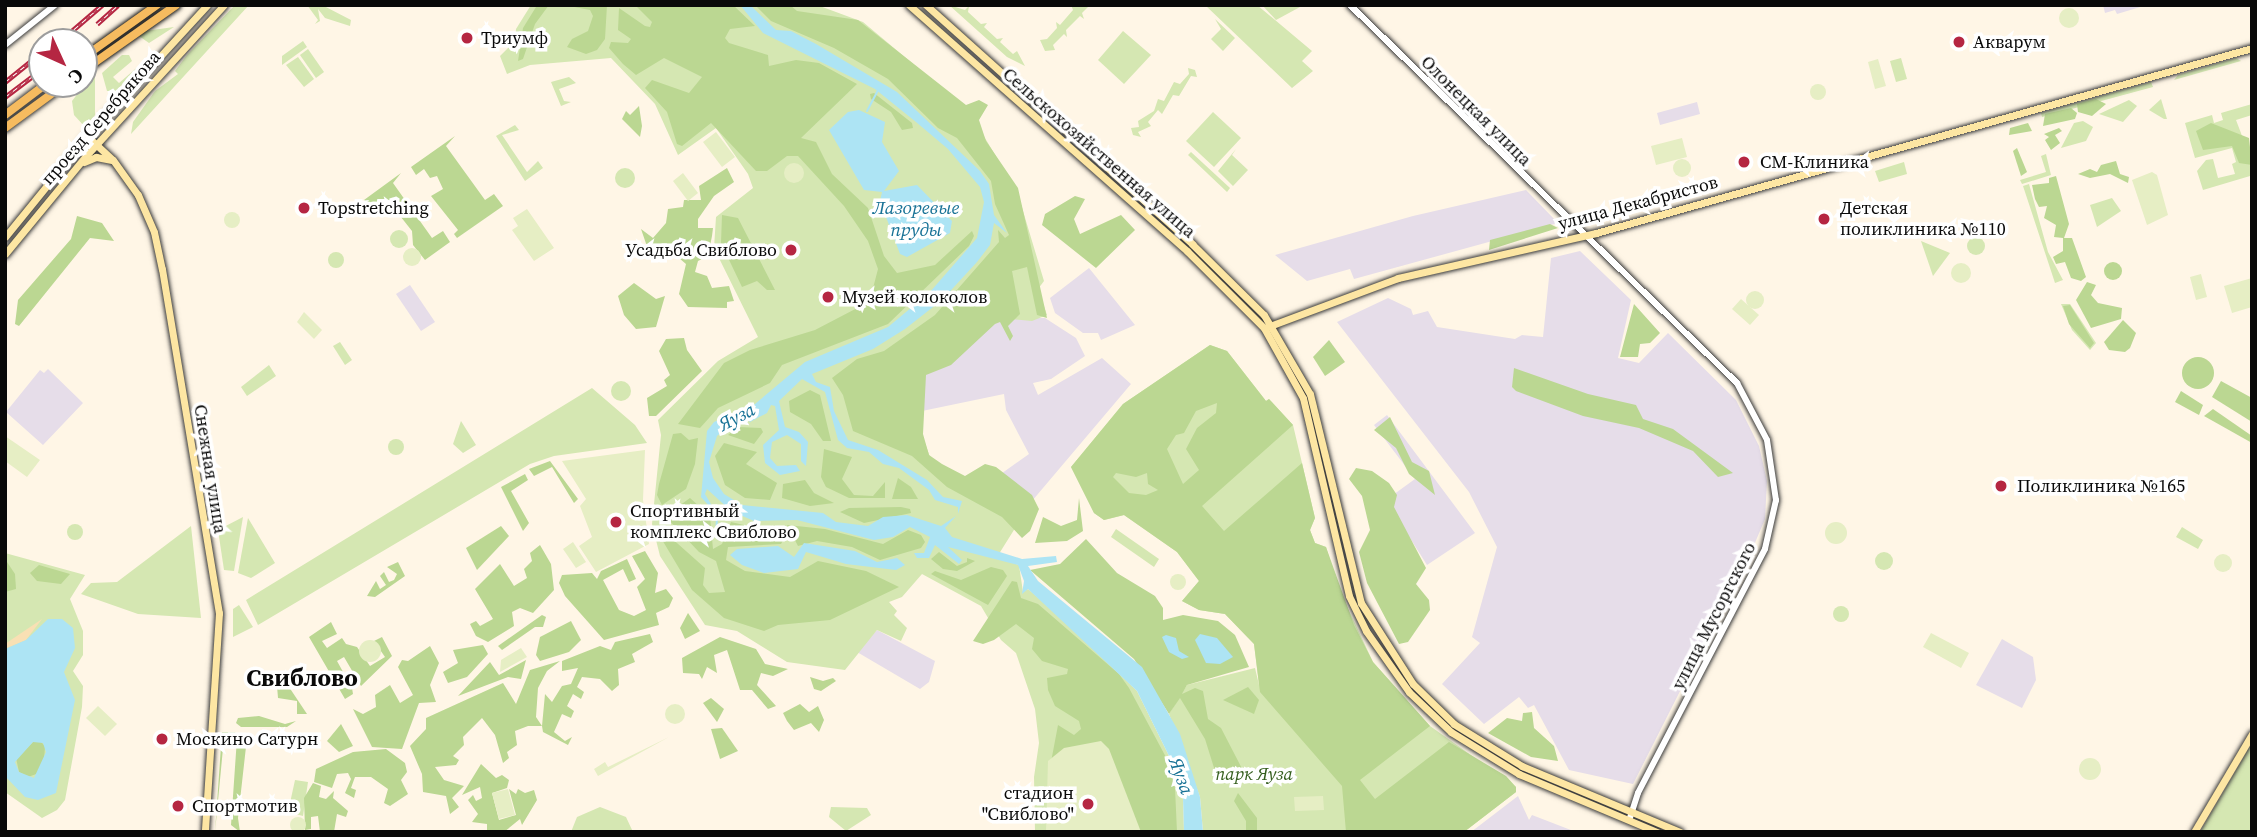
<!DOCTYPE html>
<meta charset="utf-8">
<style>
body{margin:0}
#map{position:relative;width:2257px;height:837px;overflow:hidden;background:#fff6e6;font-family:"Source Serif 4",serif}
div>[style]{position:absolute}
.industrial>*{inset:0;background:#e6dde9}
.green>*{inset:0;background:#d5e7b2}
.round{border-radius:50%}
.forest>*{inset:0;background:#bbd792}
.sand>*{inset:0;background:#f9e0b4}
.pitch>*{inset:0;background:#e6eec4}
.water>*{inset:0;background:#ade4f4}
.stream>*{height:2px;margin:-1px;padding:0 1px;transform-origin:1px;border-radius:1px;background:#ade4f4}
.roads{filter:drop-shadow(0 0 2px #3c3c3c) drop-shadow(0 0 2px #3c3c3c)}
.tertiary>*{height:6px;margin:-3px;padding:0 3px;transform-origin:3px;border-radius:3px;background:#fff}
.secondary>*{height:7px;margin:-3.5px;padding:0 3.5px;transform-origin:3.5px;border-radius:3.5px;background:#fde6a3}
.primary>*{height:8px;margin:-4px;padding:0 4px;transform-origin:4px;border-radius:4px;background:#f6bb5f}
.rail>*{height:4.5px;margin-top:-2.25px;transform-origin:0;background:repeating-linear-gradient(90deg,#fff 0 5px,#b52642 0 10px);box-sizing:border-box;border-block:2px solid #b52642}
.bridges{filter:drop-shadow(0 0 2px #1a1a1a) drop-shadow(0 0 2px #1a1a1a)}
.primary-bridge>*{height:8px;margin:-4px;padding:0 4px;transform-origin:4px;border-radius:4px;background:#f6bb5f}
.dots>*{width:19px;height:19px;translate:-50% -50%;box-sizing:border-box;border:4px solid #fff;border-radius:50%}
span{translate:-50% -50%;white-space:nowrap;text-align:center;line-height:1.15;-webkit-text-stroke:7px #fff;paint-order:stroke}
.poi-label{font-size:18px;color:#090909}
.left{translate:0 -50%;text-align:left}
.right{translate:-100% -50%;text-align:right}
.street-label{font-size:18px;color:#090909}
.park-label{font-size:18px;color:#345e1d;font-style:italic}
.water-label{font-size:19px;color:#187296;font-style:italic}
.district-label{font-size:24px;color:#090909;font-weight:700}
.frame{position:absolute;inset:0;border:7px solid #090909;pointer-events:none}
.north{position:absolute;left:28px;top:28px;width:70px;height:70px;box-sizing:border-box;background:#fff;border:2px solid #9d9d9d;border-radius:50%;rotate:135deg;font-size:19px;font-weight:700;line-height:28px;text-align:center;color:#090909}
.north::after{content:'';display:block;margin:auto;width:24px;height:32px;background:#b52642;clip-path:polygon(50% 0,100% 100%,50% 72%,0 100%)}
</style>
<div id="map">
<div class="industrial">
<div style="clip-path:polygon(2103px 5px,2147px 5px,2117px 14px,2115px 10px,2105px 13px)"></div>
<div style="clip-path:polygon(1697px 102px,1700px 114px,1660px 125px,1657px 113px)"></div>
<div style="clip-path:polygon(1526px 190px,1558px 223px,1354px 279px,1350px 269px,1307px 281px,1275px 255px,1413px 216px)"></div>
<div style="clip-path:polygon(1580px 251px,1631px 300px,1618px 358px,1639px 363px,1668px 333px,1736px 400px,1759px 446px,1767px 481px,1765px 519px,1754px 545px,1633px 784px,1569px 770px,1534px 705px,1528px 708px,1519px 697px,1484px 724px,1442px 684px,1480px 643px,1472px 637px,1497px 547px,1469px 492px,1337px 322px,1388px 298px,1411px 309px,1413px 315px,1428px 311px,1437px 327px,1515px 339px,1522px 335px,1543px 337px,1551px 258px)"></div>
<div style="clip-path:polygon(1089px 268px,1135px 325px,1101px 340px,1098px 333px,1083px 333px,1055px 313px,1050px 298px)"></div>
<div style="clip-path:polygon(410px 285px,435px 322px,421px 331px,396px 294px)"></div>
<div style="clip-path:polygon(999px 318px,1045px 318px,1076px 338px,1085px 356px,1051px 379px,1033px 383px,1038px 395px,1102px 358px,1131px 384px,1032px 501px,998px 476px,1029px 454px,1006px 410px,1004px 394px,922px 411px,924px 370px)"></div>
<div style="clip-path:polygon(48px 369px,83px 403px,43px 445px,6px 412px,40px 370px,44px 373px)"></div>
<div style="clip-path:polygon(1387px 415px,1475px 533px,1427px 565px,1386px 500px,1415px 479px,1374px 425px)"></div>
<div style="clip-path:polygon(877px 630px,935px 661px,929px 682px,920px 689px,857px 652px)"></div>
<div style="clip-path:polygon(2002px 639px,2033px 657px,2036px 680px,2022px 708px,1976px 685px)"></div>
<div style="clip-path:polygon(1518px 796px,1529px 820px,1532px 815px,1576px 832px,1471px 832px)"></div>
</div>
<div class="green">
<div style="clip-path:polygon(235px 5px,249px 5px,131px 134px,133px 122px,155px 91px,178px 74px,175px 71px,187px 55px)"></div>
<div style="clip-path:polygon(307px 5px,322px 5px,351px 20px,350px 26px,325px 18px,318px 9px,320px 21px,315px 24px,318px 20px)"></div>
<div style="clip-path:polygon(531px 5px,817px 5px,863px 22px,968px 110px,1017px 191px,1044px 281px,1038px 289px,1047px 315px,1032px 321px,999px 318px,924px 370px,921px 432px,934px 468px,1032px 501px,997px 557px,1019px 565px,1023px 592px,1028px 589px,1056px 613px,1137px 691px,1169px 756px,1183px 798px,1184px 832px,1035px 832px,1034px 777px,1039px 743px,1035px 709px,1016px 653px,1001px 640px,981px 606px,922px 574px,902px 597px,889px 602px,897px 611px,894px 615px,907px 628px,901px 641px,877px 630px,845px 670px,787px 662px,737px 631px,705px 625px,660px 556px,652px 524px,661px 435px,658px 420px,718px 361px,758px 337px,714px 248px,716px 217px,753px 188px,748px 174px,716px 128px,678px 155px,655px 104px,611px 58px,530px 65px,507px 74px,500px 56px,515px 41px,516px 29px)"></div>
<div style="clip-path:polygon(949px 5px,965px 10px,969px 6px,968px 12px,981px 24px,987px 23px,984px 27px,997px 39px,1003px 38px,1000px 42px,1013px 54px,1017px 51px,1025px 66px,1007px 57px)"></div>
<div style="clip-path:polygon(1071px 5px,1090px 5px,1082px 13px,1084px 19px,1080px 16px,1066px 30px,1067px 37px,1064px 34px,1053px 45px,1055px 50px,1045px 51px,1040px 40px,1047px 39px,1057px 28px,1056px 22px,1060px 25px,1073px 10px)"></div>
<div style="clip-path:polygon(1205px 5px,1257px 5px,1312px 51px,1302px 61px,1313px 71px,1292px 88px)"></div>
<div style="clip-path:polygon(1262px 5px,1297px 5px,1300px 7px,1276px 20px)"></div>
<div style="clip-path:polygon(1215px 19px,1235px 38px,1223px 51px,1211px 39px,1221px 29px)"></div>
<div style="clip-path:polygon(174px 27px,149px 43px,139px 36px,145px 31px)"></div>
<div style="clip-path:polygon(1123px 31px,1151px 55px,1124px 84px,1098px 60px)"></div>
<div style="clip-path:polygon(303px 41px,307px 47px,282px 65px,282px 56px)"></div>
<div style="clip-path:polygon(308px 49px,324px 72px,316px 78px,300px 55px)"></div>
<div style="clip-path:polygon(122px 55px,129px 55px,132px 61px,113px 77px,119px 83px,140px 65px,116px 91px,107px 91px,102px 73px)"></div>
<div style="clip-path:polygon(298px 57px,314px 79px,304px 87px,286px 65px)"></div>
<div style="clip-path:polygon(1901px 58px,1907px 79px,1896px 82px,1890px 61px)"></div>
<div style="clip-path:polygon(2236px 58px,2241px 61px,2174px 80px,2178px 75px)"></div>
<div style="clip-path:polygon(1188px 68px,1195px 70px,1197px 77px,1191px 76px,1179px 96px,1173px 95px,1162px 114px,1158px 110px,1148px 122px,1151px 126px,1138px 132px,1141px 137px,1133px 135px,1131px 128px,1139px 127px,1138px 121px,1154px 111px,1158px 99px,1164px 101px,1174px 82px,1180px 84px,1189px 74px)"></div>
<div style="clip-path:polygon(95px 71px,95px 115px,85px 127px,74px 115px,72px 101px)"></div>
<div style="clip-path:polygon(569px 77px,576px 83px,559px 89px,564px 101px,571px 102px,561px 106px,551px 82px)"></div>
<div style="clip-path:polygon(2151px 82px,2153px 87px,2042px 117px,2041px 113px)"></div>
<div style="clip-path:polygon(2161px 99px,2167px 119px,2164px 119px,2149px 110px)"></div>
<div style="clip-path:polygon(2129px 100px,2137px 106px,2123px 122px,2099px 114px)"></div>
<div style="clip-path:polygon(2252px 104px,2252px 115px,2236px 120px,2252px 162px,2252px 181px,2250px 176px,2203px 190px,2197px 171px,2206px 160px,2213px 159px,2218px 178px,2235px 174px,2232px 164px,2236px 162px,2232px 148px,2195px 158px,2185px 123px,2212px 115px,2214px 123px,2223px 120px,2221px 113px)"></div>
<div style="clip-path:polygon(1213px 112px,1241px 138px,1214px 167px,1186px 141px)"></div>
<div style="clip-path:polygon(2083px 121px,2093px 127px,2086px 141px,2061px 148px,2074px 123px)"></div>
<div style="clip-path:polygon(515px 125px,519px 130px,502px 135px,527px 172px,538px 161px,543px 168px,525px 181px,496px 136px)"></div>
<div style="clip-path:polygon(1236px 149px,1232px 155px,1248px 170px,1233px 186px,1218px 171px)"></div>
<div style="clip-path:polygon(1191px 152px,1230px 188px,1227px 192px,1188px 155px)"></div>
<div style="clip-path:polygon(2046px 154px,2051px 175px,2022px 184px,2020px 180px,2046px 172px,2041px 156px)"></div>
<div style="clip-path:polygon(1904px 162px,1907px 174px,1879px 182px,1875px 171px)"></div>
<div class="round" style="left:615px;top:168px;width:20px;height:20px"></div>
<div style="clip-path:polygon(2029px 184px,2048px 252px,2063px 280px,2055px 283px,2023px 186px)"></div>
<div style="clip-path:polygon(2112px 198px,2121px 211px,2097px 227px,2090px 205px)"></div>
<div class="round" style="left:390px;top:230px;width:18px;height:18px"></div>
<div class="round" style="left:1967px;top:237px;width:18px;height:18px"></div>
<div style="clip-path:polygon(1921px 241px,1950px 253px,1933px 276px)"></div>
<div class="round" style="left:328px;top:252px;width:16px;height:16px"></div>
<div style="clip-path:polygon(2061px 304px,2070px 304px,2096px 343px,2090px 350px,2072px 330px)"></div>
<div style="clip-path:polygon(340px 342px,352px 360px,345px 365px,333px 346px)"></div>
<div style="clip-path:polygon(1210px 345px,1227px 351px,1266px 401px,1269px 399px,1293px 425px,1315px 518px,1310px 530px,1315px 543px,1326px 547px,1338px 587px,1373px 662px,1430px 726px,1516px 787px,1516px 792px,1464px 832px,1203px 832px,1200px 797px,1169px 714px,1187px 685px,1255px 668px,1259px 685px,1254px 644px,1225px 614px,1199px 610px,1182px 601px,1199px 581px,1177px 552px,1124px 515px,1104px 520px,1094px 513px,1071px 467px,1123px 404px)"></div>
<div style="clip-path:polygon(269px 365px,276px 376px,247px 396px,241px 387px)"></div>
<div class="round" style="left:611px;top:381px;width:20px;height:20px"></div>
<div style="clip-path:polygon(592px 388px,635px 425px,647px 443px,554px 456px,530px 464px,258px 625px,246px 600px)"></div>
<div style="clip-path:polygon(461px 421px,476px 445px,463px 453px,453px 444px)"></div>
<div class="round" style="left:388px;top:439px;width:16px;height:16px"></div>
<div style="clip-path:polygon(243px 517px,234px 571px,224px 570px,218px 530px)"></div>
<div style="clip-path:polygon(248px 518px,275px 563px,251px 578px,238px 573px)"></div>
<div class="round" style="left:67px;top:524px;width:16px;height:16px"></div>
<div style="clip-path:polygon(191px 526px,201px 618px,138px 614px,81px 594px,91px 583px,117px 582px)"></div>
<div style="clip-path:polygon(2182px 527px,2203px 540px,2198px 549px,2176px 537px)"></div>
<div style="clip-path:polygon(1116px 529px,1159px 559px,1154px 567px,1111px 537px)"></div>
<div class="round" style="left:1875px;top:552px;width:18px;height:18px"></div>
<div style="clip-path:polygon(5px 553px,85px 575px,70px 599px,83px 631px,83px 655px,73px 671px,83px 686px,82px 707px,65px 800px,57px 810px,42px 818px,5px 792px)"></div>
<div style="clip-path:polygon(239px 605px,253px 627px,233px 637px,233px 609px)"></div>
<div class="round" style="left:1833px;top:606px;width:16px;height:16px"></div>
<div style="clip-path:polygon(2252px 743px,2252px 832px,2200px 832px)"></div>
<div style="clip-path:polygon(295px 780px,308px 782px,303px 816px,288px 812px)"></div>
<div style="clip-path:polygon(600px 807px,626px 817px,633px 832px,571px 832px,577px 817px)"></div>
<div style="clip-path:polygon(831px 807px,867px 808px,871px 815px,846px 831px,829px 817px)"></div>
</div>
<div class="forest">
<div style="clip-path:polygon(549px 5px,535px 24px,523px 59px,518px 61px,523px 28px,536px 7px)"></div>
<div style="clip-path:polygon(564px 5px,607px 5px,605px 39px,597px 50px,586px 54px,567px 47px,572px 39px,588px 31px,593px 16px,590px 10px)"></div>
<div style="clip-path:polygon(635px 5px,733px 5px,755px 26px,730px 29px,725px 38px,729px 43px,768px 55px,769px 66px,796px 60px,819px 63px,857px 84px,801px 138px,816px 142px,832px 174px,868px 208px,884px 256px,897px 273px,935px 265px,972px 231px,974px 236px,969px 246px,888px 324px,782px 365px,770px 383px,718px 408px,700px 428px,678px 424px,724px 363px,750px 350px,815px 330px,861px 306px,872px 292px,878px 269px,868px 241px,844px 206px,798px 156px,787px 156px,767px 171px,756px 171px,711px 123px,682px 146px,677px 144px,667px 112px,645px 88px,652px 80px,689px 93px,702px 77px,664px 58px,636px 75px,623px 64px,609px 48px,611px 42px,628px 43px,631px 39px,618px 30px,619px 8px,645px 26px,650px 27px,652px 22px)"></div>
<div style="clip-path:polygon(755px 5px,790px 5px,797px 11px,858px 20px,966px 105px,979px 100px,988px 105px,979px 120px,986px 141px,1018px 188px,1047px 318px,1037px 315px,1027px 267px,1012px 271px,1020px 314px,1008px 326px,1013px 336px,1010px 341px,1000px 322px,995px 324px,951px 365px,926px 375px,923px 434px,929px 455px,942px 464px,965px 476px,985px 464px,996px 467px,1032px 495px,1039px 509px,1030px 531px,1022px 538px,1002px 517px,947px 487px,912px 456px,853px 431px,843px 395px,832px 378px,857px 359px,884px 351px,935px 315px,999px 242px,998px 230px,1005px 238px,1009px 235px,995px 204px,991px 181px,957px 138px,938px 128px,888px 79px,834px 48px,771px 21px)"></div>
<div style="clip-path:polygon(874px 93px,912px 123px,913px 128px,902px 130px,891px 112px,871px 99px,870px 94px)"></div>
<div style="clip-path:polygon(2096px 99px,2106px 104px,2092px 116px,2078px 112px,2077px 104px)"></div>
<div style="clip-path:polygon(639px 106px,642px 126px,640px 137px,622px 119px,626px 111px,630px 115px)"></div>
<div style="clip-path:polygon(2071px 108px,2077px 113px,2075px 119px,2043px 126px,2045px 114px)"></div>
<div style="clip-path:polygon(2028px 123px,2032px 131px,2009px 135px,2010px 128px)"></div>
<div style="clip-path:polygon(2211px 123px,2249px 138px,2252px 165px,2239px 163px,2232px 146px,2203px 150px,2196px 131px)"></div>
<div style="clip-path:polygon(2059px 128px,2062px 131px,2055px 135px,2060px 143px,2051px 150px,2045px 140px,2049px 137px,2044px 134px)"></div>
<div style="clip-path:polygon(455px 136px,446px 146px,485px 200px,494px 194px,503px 206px,457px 238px,454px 234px,458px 230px,431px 196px,443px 189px,437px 176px,430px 178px,424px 169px,416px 175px,411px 167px)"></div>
<div style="clip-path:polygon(2017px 148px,2027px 172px,2021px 176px,2013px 151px)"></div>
<div style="clip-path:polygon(2116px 161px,2120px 174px,2129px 177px,2128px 183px,2110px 174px,2090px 178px,2078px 174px,2090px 169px,2097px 172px,2101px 165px)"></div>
<div style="clip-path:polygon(727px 168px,734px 182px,714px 196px,698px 219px,698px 228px,713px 228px,712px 236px,708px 256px,698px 261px,695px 272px,707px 276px,712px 288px,729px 286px,734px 301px,727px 302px,727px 308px,688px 307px,679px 294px,686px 264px,672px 252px,651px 258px,641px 229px,653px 238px,666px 223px,668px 209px,683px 207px,684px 200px,701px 200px,699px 186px)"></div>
<div style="clip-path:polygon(401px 173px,393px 183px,432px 238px,443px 231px,450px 242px,425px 260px,413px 245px,412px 231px,393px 207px,374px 209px,364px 200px)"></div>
<div style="clip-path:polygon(2056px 176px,2069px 224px,2064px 238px,2072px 238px,2086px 277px,2081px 281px,2071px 278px,2065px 262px,2056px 264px,2053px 257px,2063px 251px,2063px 238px,2054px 237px,2056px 225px,2044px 218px,2047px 206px,2039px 207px,2035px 199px,2032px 185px,2049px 183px,2049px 178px)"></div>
<div style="clip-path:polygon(1075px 196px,1085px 199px,1074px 219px,1080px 234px,1121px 215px,1135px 230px,1096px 268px,1042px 225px,1045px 214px)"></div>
<div style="clip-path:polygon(722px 215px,738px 218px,775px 290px,767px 290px,757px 281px,742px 287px,721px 243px)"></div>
<div style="clip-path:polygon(77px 216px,102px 223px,114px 241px,90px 238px,19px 326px,15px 324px,18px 300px,71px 239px)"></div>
<div style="clip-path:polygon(1550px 224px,1558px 228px,1489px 250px,1490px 240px)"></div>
<div class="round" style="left:2104px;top:262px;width:18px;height:18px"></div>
<div style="clip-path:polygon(2087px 282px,2096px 285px,2091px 295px,2098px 303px,2122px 308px,2121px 319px,2091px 328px,2076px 300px)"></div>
<div style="clip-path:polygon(634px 283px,656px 299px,665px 296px,656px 327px,636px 329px,624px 315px,618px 296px)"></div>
<div style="clip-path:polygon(1634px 304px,1660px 333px,1650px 343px,1640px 344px,1638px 357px,1620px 357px)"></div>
<div style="clip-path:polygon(2070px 305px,2094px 343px,2090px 348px,2069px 324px,2063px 306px)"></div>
<div style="clip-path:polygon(2123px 320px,2136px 333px,2130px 348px,2125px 352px,2109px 350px,2104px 342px)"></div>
<div style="clip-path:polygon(684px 338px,687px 350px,702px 371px,656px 416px,649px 416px,647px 398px,667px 386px,664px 380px,670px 375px,659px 351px,666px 339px)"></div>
<div style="clip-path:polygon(1329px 340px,1345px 362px,1325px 376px,1313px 357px)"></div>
<div style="clip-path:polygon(evenodd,1210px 345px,1227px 351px,1266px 401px,1269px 399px,1293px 425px,1202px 506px,1224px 531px,1302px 463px,1315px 518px,1310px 530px,1315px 543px,1326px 547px,1354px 625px,1373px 662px,1430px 726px,1360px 780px,1375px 799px,1449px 742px,1506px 776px,1516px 787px,1516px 792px,1464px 832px,1346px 832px,1342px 786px,1260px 692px,1254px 644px,1225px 614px,1199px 610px,1182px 601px,1199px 581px,1177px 552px,1124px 515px,1104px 520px,1094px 513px,1071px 467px,1123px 404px,1210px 345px,1217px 403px,1216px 413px,1197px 428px,1186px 449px,1199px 470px,1183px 484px,1167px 449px,1176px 435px,1184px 433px,1196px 411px,1217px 403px,1210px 345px,1116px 473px,1136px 477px,1147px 473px,1148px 484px,1158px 490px,1146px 495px,1129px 493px,1113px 477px,1116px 473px)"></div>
<div class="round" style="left:2182px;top:357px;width:32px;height:32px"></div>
<div style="clip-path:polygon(1514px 368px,1588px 394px,1636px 405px,1643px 419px,1673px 429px,1733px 473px,1718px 477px,1693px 451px,1639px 428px,1583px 416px,1516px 391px,1512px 387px)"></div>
<div style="clip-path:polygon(2221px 381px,2252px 398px,2252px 422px,2212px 397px)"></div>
<div style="clip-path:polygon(810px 390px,820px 395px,831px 441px,823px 441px,811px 424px,790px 412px,789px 401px)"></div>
<div style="clip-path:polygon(2181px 391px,2203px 405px,2199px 415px,2175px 402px)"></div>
<div style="clip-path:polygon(2213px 409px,2252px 436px,2252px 443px,2204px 416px)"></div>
<div style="clip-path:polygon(1390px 417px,1412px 462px,1429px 471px,1435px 495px,1409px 474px,1396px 448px,1374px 430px)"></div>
<div style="clip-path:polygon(738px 427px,761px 428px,763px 432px,754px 444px,728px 435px)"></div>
<div style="clip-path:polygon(681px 433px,689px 440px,698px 438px,695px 464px,686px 489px,662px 505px,657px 495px,659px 484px,673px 434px)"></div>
<div style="clip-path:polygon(724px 443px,757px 452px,746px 464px,777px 483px,770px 500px,745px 498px,725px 485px,715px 456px)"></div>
<div style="clip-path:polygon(824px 449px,852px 457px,842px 479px,854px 495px,873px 496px,885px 482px,885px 498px,849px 498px,826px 487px,821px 477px)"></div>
<div style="clip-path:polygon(550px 461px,578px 499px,574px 503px,552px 467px,534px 476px,529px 469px)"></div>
<div style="clip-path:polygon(1356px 468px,1372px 471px,1389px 483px,1397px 495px,1394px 507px,1426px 568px,1416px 584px,1429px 600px,1430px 610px,1408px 642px,1399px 644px,1367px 583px,1359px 552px,1370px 530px,1362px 496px,1349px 479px)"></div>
<div style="clip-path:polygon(525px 474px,528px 480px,511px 491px,529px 523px,523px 531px,501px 487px)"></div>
<div style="clip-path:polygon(898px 478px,911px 487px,918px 499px,892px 499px)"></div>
<div style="clip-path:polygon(805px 480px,814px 493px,834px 503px,810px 506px,782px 498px,783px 484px)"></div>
<div style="clip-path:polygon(690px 498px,710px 516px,713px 549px,722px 544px,731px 522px,786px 535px,781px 544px,728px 547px,726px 560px,745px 571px,790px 577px,818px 561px,866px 571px,899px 587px,830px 620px,778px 625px,764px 631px,724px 618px,692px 590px,661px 538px,659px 527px,705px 568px,703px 585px,709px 593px,725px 592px,716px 561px,699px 552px,665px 516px)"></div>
<div style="clip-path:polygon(1079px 498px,1083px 531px,1067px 541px,1035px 543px,1043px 517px,1061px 526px,1077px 520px)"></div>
<div style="clip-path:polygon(901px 507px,910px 509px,911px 513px,864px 523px,840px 512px,849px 508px)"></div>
<div style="clip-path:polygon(787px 525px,825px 529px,883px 544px,908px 530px,921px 535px,925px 542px,921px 548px,880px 560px,852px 547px,817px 541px,798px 546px)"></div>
<div style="clip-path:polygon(501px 526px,509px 536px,477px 570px,466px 548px)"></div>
<div style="clip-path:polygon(1086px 539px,1117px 573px,1155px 596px,1163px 608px,1163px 620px,1183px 615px,1218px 621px,1235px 635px,1249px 667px,1187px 685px,1182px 694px,1195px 688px,1203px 691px,1208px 719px,1221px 728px,1250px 784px,1215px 771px,1205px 739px,1180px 698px,1169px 714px,1134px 659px,1030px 570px,1060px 564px)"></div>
<div style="clip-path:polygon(540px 545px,551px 564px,554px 590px,533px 613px,520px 608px,512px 612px,514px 626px,488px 642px,476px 636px,470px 624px,476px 621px,480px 626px,493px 619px,475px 589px,500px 564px,514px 586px,527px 578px,524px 569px,532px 561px,530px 553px)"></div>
<div style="clip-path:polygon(645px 551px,658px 573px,655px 593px,666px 589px,673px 598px,669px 607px,656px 613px,659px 625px,604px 640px,565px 596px,559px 583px,562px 575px,592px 573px,597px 579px,601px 571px,627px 559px,636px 579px,629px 582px,623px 569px,603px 580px,619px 610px,634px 616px,646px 610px,637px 587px,645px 579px,632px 556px)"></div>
<div style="clip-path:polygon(939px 552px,957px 566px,967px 562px,967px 558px,975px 561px,957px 571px,943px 569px,931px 559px)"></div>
<div style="clip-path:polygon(5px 559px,15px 574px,16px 589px,5px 592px)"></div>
<div style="clip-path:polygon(398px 562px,405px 576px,375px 597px,367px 596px,376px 581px,380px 589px,386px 585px,380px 576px,384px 572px,389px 582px,394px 580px,397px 574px,387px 567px)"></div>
<div style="clip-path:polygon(39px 565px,70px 574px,61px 584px,37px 581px,30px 573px)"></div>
<div style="clip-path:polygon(991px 567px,1003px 570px,1007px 576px,988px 605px,931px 574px,935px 571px,961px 580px)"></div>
<div style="clip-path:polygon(1012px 581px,1017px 582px,1021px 598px,1038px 604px,1119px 674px,1129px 688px,1168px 761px,1175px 788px,1177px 832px,1131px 832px,1051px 762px,1058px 725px,1074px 735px,1081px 729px,1079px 721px,1055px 706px,1048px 690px,1047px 678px,1067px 674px,1068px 669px,1042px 661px,1032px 649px,1034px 638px,1016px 624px,994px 640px,983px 644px,973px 641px)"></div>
<div style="clip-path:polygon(688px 613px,700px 631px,685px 639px,680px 628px)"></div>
<div style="clip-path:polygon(542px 615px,546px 617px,543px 627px,535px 627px,502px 650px,498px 646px)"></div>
<div style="clip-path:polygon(571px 621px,581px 640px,569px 652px,540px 661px,536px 655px,540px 637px)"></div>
<div style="clip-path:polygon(331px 622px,337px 634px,322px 641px,327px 648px,342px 638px,346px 644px,357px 647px,370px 666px,385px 657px,374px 641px,382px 637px,392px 656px,361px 686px,344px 657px,337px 661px,352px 688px,353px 694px,345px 699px,309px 637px)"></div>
<div style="clip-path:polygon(650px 634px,653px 642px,632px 654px,635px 662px,618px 669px,619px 685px,612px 691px,600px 679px,582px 677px,577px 687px,584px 692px,581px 699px,573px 694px,567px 706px,574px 711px,571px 718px,562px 714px,554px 732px,565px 741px,572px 737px,568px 745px,543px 732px,542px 726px,528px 726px,515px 731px,517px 745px,507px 752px,509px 758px,503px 763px,495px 735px,482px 718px,463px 737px,464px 745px,453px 756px,459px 760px,456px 765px,435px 767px,444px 780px,464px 786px,452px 798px,459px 807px,450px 814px,446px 796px,423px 792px,422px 774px,410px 746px,426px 729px,426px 718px,503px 683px,516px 704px,530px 670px,560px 661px,547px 671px,538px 688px,536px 717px,542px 726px,545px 694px,552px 702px,562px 686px,571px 684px,578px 668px,562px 671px,562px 661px,600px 646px,611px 650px,615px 642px)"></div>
<div style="clip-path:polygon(720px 637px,756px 649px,765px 664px,788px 669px,773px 676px,761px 673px,757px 685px,776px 706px,768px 709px,752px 690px,740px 690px,727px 650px,714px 655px,717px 673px,707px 667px,702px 679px,699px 674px,683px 673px,682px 658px)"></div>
<div style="clip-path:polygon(483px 645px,488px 654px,467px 677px,448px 683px,443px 672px,458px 663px,453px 650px)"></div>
<div style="clip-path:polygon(430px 646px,439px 663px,430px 685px,436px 702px,419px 703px,402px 749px,372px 747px,353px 709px,363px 714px,376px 707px,375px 695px,390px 685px,400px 703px,413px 695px,398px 667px,402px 660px,408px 661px)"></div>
<div style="clip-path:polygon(526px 660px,521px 679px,508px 677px,458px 696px,490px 662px,499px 675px)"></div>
<div style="clip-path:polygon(810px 677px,823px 681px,833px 678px,836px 681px,821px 691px,814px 689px)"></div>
<div style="clip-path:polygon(277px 686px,289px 687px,307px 714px,297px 714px,297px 701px,278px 698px)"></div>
<div style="clip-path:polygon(1248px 687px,1259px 700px,1254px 714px,1223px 700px)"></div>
<div style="clip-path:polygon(711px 698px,724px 709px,717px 722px,703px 703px)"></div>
<div style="clip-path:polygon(800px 704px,809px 712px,818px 706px,824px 720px,819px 732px,811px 723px,794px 730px,787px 721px,783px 713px)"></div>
<div style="clip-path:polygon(1532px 712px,1534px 728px,1554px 746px,1558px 761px,1531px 757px,1488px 733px,1507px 718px,1522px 721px,1523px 713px)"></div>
<div style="clip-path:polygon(259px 716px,285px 724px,296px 721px,287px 727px,241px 727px,236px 723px,238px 718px)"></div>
<div style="clip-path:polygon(341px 724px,353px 746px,339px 752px,327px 741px)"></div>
<div style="clip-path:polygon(722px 728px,738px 751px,720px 759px,711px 729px)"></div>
<div style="clip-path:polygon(222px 732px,235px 732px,236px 739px,224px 738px,215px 832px)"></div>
<div style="clip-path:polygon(237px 738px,247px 738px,238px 818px,240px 832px,231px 825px)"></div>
<div style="clip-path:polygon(40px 741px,45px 746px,44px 761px,39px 773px,28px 777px,19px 772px,16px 758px,33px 742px)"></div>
<div style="clip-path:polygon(386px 749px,405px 763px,407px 772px,401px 780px,408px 794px,390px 806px,384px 803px,388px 789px,371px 777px,355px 777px,351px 788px,356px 790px,354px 798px,345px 793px,351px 779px,348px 773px,337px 774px,332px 788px,314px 782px,316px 769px,353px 752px)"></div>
<div style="clip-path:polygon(481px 764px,496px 778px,502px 775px,509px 780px,507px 788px,492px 793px,499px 820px,516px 815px,509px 789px,516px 794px,518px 789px,525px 793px,534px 790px,537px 800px,522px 825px,520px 819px,504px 832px,487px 832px,487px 824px,472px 822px,478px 814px,468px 800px,473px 795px,476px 801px,482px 798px,480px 787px,462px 795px)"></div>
<div style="clip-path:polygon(313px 783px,321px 786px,319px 797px,326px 799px,334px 791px,333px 798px,348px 811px,346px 817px,337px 814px,334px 832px,320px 832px,318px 816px,311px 817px,311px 829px,305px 830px,304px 798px)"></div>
<div style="clip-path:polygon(1238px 793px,1257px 818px,1257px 832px,1246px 832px,1246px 821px,1234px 801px)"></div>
</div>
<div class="sand">
<div style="clip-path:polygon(42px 619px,26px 640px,5px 649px,5px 644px)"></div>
</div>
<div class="pitch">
<div class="round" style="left:2059px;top:8px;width:20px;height:20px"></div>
<div style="clip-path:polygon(1878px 59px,1886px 86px,1875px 89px,1868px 62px)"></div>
<div class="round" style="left:1810px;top:84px;width:16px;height:16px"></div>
<div style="clip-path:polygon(716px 132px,735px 157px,722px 167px,703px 142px)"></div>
<div style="clip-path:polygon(1682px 138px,1687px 157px,1656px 165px,1651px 146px)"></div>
<div class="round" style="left:1673px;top:159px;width:18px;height:18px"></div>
<div class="round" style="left:784px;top:163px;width:20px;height:20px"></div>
<div style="clip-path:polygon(2152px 172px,2157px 175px,2168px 215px,2147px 225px,2132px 180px)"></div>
<div style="clip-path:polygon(683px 173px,698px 193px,688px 201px,673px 181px)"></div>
<div style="clip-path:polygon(527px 209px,554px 248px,534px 261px,512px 230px,518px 226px,513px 218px)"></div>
<div class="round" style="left:224px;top:212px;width:16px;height:16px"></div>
<div class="round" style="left:403px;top:248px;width:18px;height:18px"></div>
<div class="round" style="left:1951px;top:263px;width:20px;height:20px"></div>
<div style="clip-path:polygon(2201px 274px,2207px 297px,2196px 300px,2190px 277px)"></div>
<div style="clip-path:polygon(2252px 278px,2252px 307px,2232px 313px,2224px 286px)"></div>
<div class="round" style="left:1746px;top:291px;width:18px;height:18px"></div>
<div style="clip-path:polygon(1741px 299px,1759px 315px,1750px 325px,1732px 309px)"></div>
<div style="clip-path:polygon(304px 312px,322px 330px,314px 339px,297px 322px)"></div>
<div style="clip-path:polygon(5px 436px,40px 460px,27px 477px,5px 461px)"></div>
<div style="clip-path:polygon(645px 450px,643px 500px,649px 544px,596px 572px,579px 546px,592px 537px,580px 506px,586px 499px,562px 461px)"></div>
<div class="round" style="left:1825px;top:522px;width:22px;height:22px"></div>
<div style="clip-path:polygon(573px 542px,586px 562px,576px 568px,563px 549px)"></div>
<div class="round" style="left:2214px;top:554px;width:18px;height:18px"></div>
<div class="round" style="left:1170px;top:574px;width:16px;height:16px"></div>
<div style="clip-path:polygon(1931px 633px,1969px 653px,1961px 668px,1923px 647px)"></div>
<div class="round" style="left:359px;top:640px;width:22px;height:22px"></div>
<div style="clip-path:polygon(521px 648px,527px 657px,500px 672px,501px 660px)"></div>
<div class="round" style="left:665px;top:704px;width:20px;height:20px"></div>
<div style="clip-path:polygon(98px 706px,117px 724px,105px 736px,86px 718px)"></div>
<div style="clip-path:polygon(669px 737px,598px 776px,594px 769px,605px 762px,608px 767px)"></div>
<div style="clip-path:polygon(1101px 741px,1109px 749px,1141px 832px,1046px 832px,1048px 761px,1064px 748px)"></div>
<div class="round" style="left:2079px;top:758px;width:22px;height:22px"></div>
<div style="clip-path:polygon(508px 789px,515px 815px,499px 819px,492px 793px)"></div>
<div style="clip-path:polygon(1323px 796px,1324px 810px,1295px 811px,1294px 797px)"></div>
<div class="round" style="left:290px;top:817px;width:16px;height:16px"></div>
</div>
<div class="water">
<div style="clip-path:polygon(740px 5px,750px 5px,776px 30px,791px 31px,816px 44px,897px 92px,980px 171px,989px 184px,994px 215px,1007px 233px,994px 223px,990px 245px,977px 262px,942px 300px,905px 329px,873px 349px,812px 374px,816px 382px,830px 387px,834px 411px,848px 440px,878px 450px,927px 480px,943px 497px,962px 501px,958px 514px,958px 507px,935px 500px,929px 490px,899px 468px,883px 464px,869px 452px,847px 448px,838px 440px,825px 392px,802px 379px,779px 401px,785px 427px,799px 432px,808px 442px,806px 466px,801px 461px,801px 444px,787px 435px,772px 442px,770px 458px,777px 466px,796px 465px,800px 471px,780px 475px,765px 463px,763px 445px,779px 430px,775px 406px,771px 405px,767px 413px,750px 422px,744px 417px,736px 420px,717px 436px,709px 462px,713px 478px,724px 494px,742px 505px,823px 513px,836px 522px,868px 526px,883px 517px,907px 515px,941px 526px,956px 516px,945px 528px,952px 537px,1022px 559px,1056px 556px,1057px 562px,1028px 566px,1038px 581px,1142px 667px,1180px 734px,1200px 797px,1203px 832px,1184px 832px,1183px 798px,1169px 756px,1137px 691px,1028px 589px,1022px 594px,1024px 581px,1018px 565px,948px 547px,962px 560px,959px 564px,935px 545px,929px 558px,917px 558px,914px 553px,924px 553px,930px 537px,910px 527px,893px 537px,874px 540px,797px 520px,754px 521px,731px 511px,707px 489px,705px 494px,718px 516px,701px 497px,707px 431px,714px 422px,755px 404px,805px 362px,888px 327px,930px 292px,977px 238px,984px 202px,980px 187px,948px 149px,916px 122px,875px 89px,763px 33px)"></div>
<div style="clip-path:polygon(859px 110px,885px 122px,882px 142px,899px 171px,884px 191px,917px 185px,952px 221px,950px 233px,907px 257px,900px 254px,880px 201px,882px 192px,864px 190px,829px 130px,848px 112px)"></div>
<div style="clip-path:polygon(804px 543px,855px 551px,877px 562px,897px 558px,905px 565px,896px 570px,846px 564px,806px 552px,798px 569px,764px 573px,742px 565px,730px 555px,737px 549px,778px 546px,794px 557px)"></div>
<div style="clip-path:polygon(evenodd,48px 619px,62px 619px,73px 628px,75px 648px,64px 672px,75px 700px,56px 793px,38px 800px,25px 797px,5px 776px,5px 649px,26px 640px,48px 619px,33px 742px,43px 743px,46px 752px,34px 778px,19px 772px,15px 762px,33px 742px)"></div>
<div style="clip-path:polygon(1200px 634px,1217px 638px,1233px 657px,1220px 664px,1206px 663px,1195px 640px)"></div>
<div style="clip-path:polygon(1166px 635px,1176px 638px,1179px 651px,1189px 657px,1182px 659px,1169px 652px,1162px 637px)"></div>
</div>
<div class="stream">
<div style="left:867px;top:111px;width:24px;rotate:-62deg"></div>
<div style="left:716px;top:537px;width:22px;rotate:-87deg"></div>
</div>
<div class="roads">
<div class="tertiary">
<div style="left:1350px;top:5px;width:541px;rotate:44.33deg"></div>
<div style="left:1737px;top:383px;width:64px;rotate:62.2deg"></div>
<div style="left:1767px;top:440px;width:61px;rotate:81.5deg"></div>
<div style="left:1776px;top:500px;width:50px;rotate:102.7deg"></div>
<div style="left:1765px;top:549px;width:275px;rotate:117.5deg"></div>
<div style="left:1638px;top:793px;width:28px;rotate:108deg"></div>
<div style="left:5px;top:45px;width:64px;rotate:-38.7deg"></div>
</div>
<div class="secondary">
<div style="left:909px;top:5px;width:371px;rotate:41.5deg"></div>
<div style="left:1187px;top:251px;width:109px;rotate:45deg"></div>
<div style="left:1264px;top:328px;width:80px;rotate:60.9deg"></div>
<div style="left:1303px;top:398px;width:203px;rotate:76.9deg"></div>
<div style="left:1349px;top:596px;width:39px;rotate:64deg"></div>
<div style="left:1366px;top:631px;width:75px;rotate:54.8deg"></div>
<div style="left:1409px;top:692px;width:58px;rotate:43.6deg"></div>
<div style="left:1451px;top:732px;width:80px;rotate:31.7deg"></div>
<div style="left:1519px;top:774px;width:150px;rotate:22.8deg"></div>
<div style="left:926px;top:5px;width:358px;rotate:41.9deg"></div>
<div style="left:1192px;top:244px;width:101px;rotate:44.6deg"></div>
<div style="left:1264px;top:315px;width:91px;rotate:59.8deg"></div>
<div style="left:1310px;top:394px;width:215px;rotate:76.3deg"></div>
<div style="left:1361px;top:603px;width:96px;rotate:57.3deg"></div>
<div style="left:1413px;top:684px;width:57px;rotate:44.3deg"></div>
<div style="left:1454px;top:724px;width:80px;rotate:31.7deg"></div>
<div style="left:1522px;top:766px;width:171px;rotate:22.7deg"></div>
<div style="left:87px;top:136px;width:35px;rotate:43deg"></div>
<div style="left:113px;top:160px;width:43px;rotate:54.5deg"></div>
<div style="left:138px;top:195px;width:40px;rotate:66.6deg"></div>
<div style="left:154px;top:232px;width:38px;rotate:78deg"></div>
<div style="left:162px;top:269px;width:349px;rotate:80.6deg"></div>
<div style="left:219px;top:613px;width:219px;rotate:93.7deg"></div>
<div style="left:84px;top:162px;width:13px;rotate:-23deg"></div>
<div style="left:96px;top:157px;width:16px;rotate:11deg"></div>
<div style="left:5px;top:237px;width:130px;rotate:-50.9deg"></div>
<div style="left:87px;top:136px;width:178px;rotate:-47.5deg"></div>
<div style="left:5px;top:254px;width:126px;rotate:-50.5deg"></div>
<div style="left:85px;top:157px;width:206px;rotate:-47.6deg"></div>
<div style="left:1267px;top:327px;width:140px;rotate:-20.5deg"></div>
<div style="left:1398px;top:278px;width:203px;rotate:-12.8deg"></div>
<div style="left:1596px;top:233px;width:682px;rotate:-15.75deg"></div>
<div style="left:2194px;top:832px;width:114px;rotate:-59.4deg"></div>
</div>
<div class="primary">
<div style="left:5px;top:115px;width:51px;rotate:-37.1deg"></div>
<div style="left:5px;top:128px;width:74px;rotate:-36.3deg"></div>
</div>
</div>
<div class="rail">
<div style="left:97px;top:24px;width:28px;rotate:-42deg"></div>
<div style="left:59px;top:42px;width:57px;rotate:-40.7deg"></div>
<div style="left:5px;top:82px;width:48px;rotate:-39deg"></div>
<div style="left:5px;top:97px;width:46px;rotate:-37.1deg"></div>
</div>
<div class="bridges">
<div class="primary-bridge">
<div style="left:84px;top:57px;width:90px;rotate:-35.5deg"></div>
<div style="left:84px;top:70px;width:113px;rotate:-35.2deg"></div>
</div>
</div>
<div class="dots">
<div style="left:467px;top:38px;background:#b52642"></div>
<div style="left:1959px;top:42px;background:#b52642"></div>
<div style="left:1744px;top:162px;background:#b52642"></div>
<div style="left:304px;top:208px;background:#b52642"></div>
<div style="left:1824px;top:219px;background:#b52642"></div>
<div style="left:791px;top:250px;background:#b52642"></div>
<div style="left:828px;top:297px;background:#b52642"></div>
<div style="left:2001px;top:486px;background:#b52642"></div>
<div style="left:616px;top:522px;background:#b52642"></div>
<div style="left:162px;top:739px;background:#b52642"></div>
<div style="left:1088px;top:804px;background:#b52642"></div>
<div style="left:178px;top:806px;background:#b52642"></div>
</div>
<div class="poi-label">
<span class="left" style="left:481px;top:38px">Триумф</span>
<span class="left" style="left:1973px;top:42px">Акварум</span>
<span class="left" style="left:1760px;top:162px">СМ-Клиника</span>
<span class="left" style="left:318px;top:208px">Topstretching</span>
<span class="left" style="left:1840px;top:219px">Детская<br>поликлиника №110</span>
<span class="right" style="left:777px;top:250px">Усадьба Свиблово</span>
<span class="left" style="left:842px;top:297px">Музей колоколов</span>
<span class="left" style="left:2017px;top:486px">Поликлиника №165</span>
<span class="left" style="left:630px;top:522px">Спортивный<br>комплекс Свиблово</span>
<span class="left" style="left:176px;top:739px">Москино Сатурн</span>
<span class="right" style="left:1074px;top:804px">стадион<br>"Свиблово"</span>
<span class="left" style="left:192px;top:806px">Спортмотив</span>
</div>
<div class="street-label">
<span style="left:1476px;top:111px;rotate:45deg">Олонецкая улица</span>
<span style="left:101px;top:118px;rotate:-49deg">проезд Серебрякова</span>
<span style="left:1099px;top:153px;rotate:41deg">Сельскохозяйственная улица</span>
<span style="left:1638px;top:203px;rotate:-15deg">улица Декабристов</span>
<span style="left:210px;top:469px;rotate:81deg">Снежная улица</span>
<span style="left:1714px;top:616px;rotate:-63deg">улица Мусоргского</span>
</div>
<div class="park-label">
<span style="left:1254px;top:774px">парк Яуза</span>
</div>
<div class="water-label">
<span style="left:916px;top:219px">Лазоревые<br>пруды</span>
<span style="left:737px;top:417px;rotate:-28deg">Яуза</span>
<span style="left:1181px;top:776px;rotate:70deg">Яуза</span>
</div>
<div class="district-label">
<span style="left:302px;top:678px">Свиблово</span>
</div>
<div class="frame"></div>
<div class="north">С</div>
</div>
